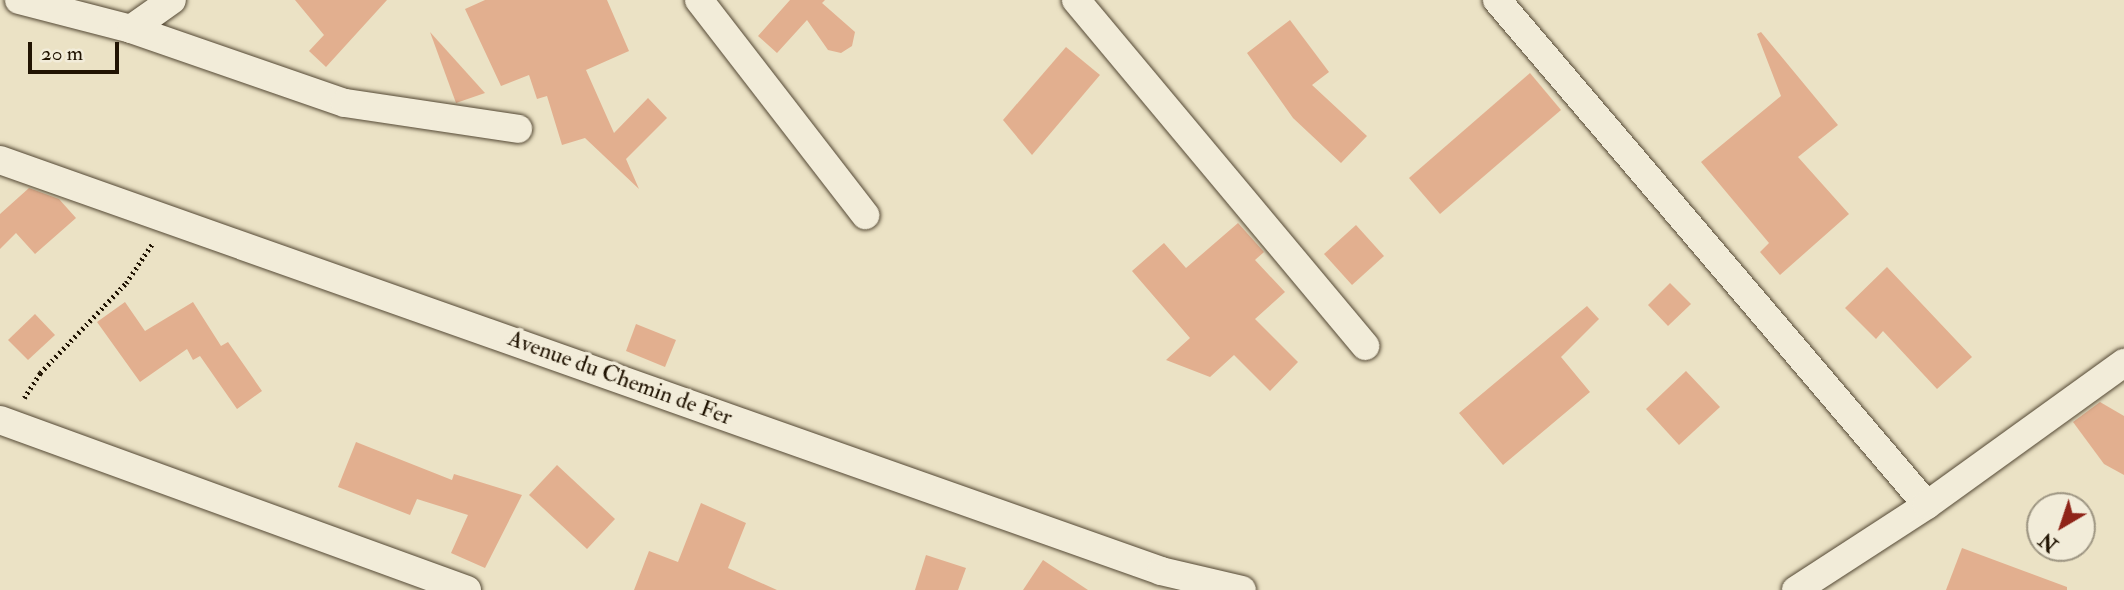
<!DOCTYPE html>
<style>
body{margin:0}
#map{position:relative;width:2124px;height:590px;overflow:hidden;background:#ebe2c5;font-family:"IM FELL Double Pica",serif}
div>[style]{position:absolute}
.building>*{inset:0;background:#e2af8f}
.path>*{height:4.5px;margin-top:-2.25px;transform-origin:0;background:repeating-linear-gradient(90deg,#211403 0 2px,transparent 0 5.5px)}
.roads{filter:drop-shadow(0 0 2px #544834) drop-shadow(0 0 2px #544834)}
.minor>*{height:28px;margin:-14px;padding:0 14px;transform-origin:14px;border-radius:14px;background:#f2ecd9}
span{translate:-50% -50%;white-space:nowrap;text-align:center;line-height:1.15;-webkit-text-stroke:7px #f2ecd9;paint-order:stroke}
.street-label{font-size:23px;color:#211403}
.north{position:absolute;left:2026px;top:492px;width:70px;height:70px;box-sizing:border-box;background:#f2ecd9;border:2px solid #9e9683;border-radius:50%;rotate:219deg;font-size:19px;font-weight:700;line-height:28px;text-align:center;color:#211403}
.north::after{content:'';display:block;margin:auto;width:24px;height:32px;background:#8f2418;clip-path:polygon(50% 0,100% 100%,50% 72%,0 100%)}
.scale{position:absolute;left:28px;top:42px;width:91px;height:32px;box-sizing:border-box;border:4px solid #211403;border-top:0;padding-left:9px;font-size:21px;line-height:24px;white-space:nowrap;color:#211403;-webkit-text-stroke:5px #f2ecd9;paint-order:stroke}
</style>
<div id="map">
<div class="building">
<div style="clip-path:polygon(295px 0,387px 0,326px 67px,309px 51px,324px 35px)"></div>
<div style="clip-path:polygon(485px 0,607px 0,629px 51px,586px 70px,614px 133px,648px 98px,667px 118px,626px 159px,639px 189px,585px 138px,562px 145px,547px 96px,537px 99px,529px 75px,501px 86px,465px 9px)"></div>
<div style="clip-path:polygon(790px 0,825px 0,822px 3px,855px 32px,852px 46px,841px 53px,828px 50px,807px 20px,777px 53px,758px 36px)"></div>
<div style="clip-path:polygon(1290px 20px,1329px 72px,1312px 85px,1367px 136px,1341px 163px,1293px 118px,1247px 53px)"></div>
<div style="clip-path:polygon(430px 32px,485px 93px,456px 103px)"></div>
<div style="clip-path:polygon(1761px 32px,1838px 125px,1798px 157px,1849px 214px,1780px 275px,1760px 252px,1769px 243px,1701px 162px,1781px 96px,1757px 34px)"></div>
<div style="clip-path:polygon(1066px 47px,1100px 75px,1032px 155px,1003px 120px)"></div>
<div style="clip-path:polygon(1530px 73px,1561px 110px,1440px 214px,1409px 178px)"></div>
<div style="clip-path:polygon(29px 188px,59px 199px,76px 218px,35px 254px,16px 233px,0 249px,0 214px)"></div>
<div style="clip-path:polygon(1238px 223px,1264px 252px,1255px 260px,1285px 292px,1255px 319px,1298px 362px,1270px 391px,1234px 355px,1210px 377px,1166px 360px,1190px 338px,1132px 271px,1164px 243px,1186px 268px)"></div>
<div style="clip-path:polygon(1356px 225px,1384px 256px,1352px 285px,1324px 254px)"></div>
<div style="clip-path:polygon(1887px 267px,1972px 357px,1937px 389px,1883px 331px,1876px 339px,1845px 308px)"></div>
<div style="clip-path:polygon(1670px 283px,1691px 304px,1668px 326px,1648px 305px)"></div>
<div style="clip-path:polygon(125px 302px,145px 331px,193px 302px,221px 346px,228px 342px,262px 391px,237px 409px,200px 356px,193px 360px,187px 349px,140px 382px,97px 322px)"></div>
<div style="clip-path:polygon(1587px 306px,1599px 319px,1561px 357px,1590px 392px,1503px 465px,1459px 413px)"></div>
<div style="clip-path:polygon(35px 314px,55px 335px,28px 360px,8px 340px)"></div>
<div style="clip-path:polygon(636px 324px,676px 340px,665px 367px,626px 351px)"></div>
<div style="clip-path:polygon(1686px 371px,1720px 407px,1679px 445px,1646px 409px)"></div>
<div style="clip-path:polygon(2100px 402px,2124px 416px,2124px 475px,2104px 464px,2073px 422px)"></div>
<div style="clip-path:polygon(356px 442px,452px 480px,454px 474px,522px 495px,485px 568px,451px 553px,468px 515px,417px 499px,410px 515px,338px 487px)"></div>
<div style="clip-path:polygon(557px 465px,615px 519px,587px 549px,529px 495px)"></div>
<div style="clip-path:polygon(701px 503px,746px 523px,728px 568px,777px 590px,634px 590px,649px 551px,678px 562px)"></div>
<div style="clip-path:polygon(1962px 548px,2067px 587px,2067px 590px,1946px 590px)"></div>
<div style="clip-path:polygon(926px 555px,966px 568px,958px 590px,915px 590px)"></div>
<div style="clip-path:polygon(1043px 560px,1088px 590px,1023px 590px)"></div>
</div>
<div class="path">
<div style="left:24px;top:398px;width:30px;rotate:-57deg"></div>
<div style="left:40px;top:373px;width:124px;rotate:-46.3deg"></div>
<div style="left:126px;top:283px;width:47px;rotate:-56.3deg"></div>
</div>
<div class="roads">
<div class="minor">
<div style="left:19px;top:0;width:116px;rotate:14.5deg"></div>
<div style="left:131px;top:29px;width:226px;rotate:19.1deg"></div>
<div style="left:345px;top:103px;width:175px;rotate:8.5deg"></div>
<div style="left:699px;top:0;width:272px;rotate:52.3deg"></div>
<div style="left:1076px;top:0;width:451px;rotate:50.1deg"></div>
<div style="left:1497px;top:0;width:663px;rotate:49.59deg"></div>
<div style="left:131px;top:29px;width:50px;rotate:-35.3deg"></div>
<div style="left:0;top:160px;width:1232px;rotate:19.49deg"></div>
<div style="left:1161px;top:571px;width:83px;rotate:13.2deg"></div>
<div style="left:0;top:420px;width:497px;rotate:20deg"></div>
<div style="left:1796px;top:590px;width:156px;rotate:-33deg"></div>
<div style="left:1927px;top:505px;width:243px;rotate:-35.8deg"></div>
</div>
</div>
<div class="street-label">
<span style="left:620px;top:378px;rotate:20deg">Avenue du Chemin de Fer</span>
</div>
<div class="north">N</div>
<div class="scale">20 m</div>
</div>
